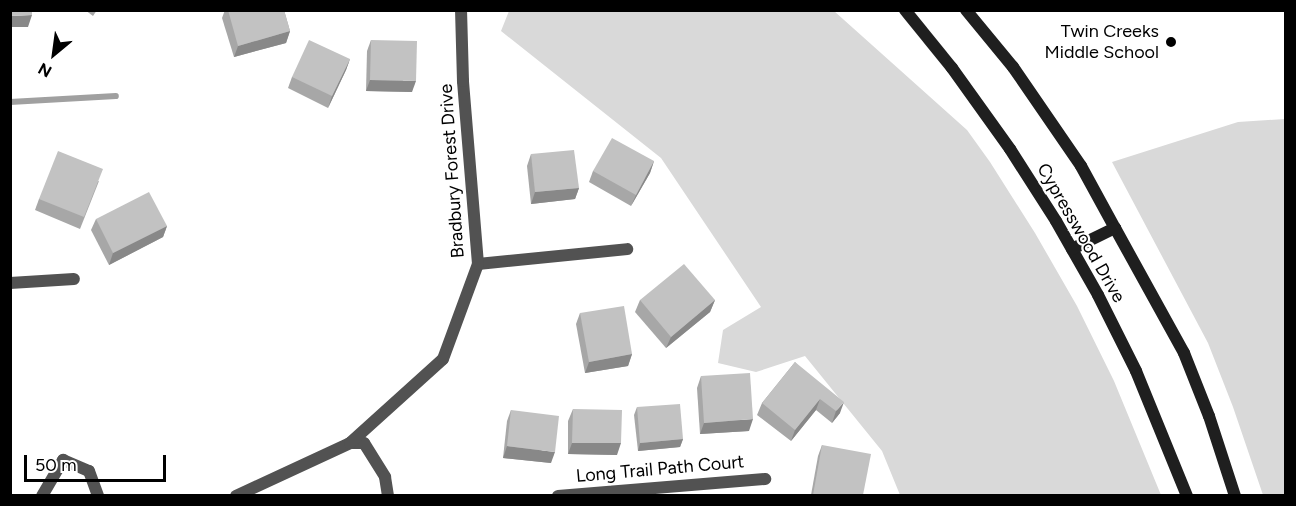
<!DOCTYPE html>
<style>
body{margin:0}
#map{position:relative;width:1296px;height:506px;overflow:hidden;background:#fff;font-family:Figtree,sans-serif}
div>[style]{position:absolute}
.green>*{inset:0;background:#d9d9d9}
.stream>*{height:6px;margin:-3px;padding:0 3px;transform-origin:3px;border-radius:3px;background:#a0a0a0}
.minor>*{height:12px;margin:-6px;padding:0 6px;transform-origin:6px;border-radius:6px;background:#525252}
.tertiary>*{height:12px;margin:-6px;padding:0 6px;transform-origin:6px;border-radius:6px;background:#525252}
.secondary>*{height:12px;margin:-6px;padding:0 6px;transform-origin:6px;border-radius:6px;background:#1f1f1f}
.wall>*{inset:0;background:#a7a7a7}
.shaded-wall>*{inset:0;background:#888}
.building>*{inset:0;background:#c2c2c2}
.dots>*{width:16px;height:16px;translate:-50% -50%;box-sizing:border-box;border:3px solid #fff;border-radius:50%}
span{translate:-50% -50%;white-space:nowrap;text-align:center;line-height:1.15;-webkit-text-stroke:4.5px #fff;paint-order:stroke}
.poi-label{font-size:18px;color:#000}
.right{translate:-100% -50%;text-align:right}
.street-label{font-size:18px;color:#000}
.frame{position:absolute;inset:0;border:12px solid #000;pointer-events:none}
.north{position:absolute;left:24px;top:24px;width:60px;height:60px;-webkit-text-stroke:4px #fff;paint-order:stroke;rotate:209deg;font-size:16px;font-weight:700;line-height:24px;text-align:center;color:#000}
.north::after{content:'';display:block;margin:auto;width:21px;height:27px;background:#000;clip-path:polygon(50% 0,100% 100%,50% 72%,0 100%)}
.scale{position:absolute;left:24px;top:455px;width:142px;height:27px;box-sizing:border-box;border:3px solid #000;border-top:0;padding-left:8px;font-size:18px;line-height:21px;white-space:nowrap;color:#000;-webkit-text-stroke:4px #fff;paint-order:stroke}
</style>
<div id="map">
<div class="green">
<div style="clip-path:polygon(509px 11px,834px 11px,967px 130px,990px 162px,1035px 233px,1077px 306px,1114px 381px,1161px 495px,900px 495px,882px 451px,805px 356px,756px 372px,718px 363px,723px 330px,761px 307px,661px 158px,501px 31px)"></div>
<div style="clip-path:polygon(1285px 119px,1285px 495px,1263px 495px,1233px 407px,1208px 343px,1112px 162px,1238px 122px)"></div>
</div>
<div class="stream">
<div style="left:10px;top:102px;width:106px;rotate:-3.2deg"></div>
</div>
<div class="minor">
<div style="left:478px;top:264px;width:150px;rotate:-5.7deg"></div>
<div style="left:10px;top:283px;width:64px;rotate:-3.6deg"></div>
<div style="left:350px;top:443px;width:14px"></div>
<div style="left:364px;top:443px;width:40px;rotate:58deg"></div>
<div style="left:385px;top:477px;width:19px;rotate:81deg"></div>
<div style="left:42px;top:496px;width:42px;rotate:-59.7deg"></div>
<div style="left:63px;top:460px;width:28px;rotate:23deg"></div>
<div style="left:89px;top:471px;width:27px;rotate:70deg"></div>
<div style="left:558px;top:496px;width:208px;rotate:-4.7deg"></div>
</div>
<div class="tertiary">
<div style="left:236px;top:496px;width:126px;rotate:-24.9deg"></div>
<div style="left:350px;top:443px;width:125px;rotate:-42.1deg"></div>
<div style="left:443px;top:359px;width:101px;rotate:-69.8deg"></div>
<div style="left:478px;top:264px;width:184px;rotate:-94.7deg"></div>
<div style="left:463px;top:81px;width:71px;rotate:-91.6deg"></div>
</div>
<div class="secondary">
<div style="left:905px;top:10px;width:75px;rotate:51deg"></div>
<div style="left:952px;top:68px;width:100px;rotate:54.4deg"></div>
<div style="left:1010px;top:149px;width:85px;rotate:57.4deg"></div>
<div style="left:1056px;top:221px;width:85px;rotate:60.4deg"></div>
<div style="left:1098px;top:295px;width:85px;rotate:63.4deg"></div>
<div style="left:1136px;top:371px;width:135px;rotate:67.8deg"></div>
<div style="left:966px;top:10px;width:74px;rotate:50.5deg"></div>
<div style="left:1013px;top:67px;width:120px;rotate:55.5deg"></div>
<div style="left:1081px;top:166px;width:71px;rotate:61.3deg"></div>
<div style="left:1115px;top:228px;width:143px;rotate:61.1deg"></div>
<div style="left:1184px;top:353px;width:68px;rotate:68.4deg"></div>
<div style="left:1209px;top:416px;width:84px;rotate:72deg"></div>
<div style="left:1072px;top:249px;width:48px;rotate:-26deg"></div>
</div>
<div class="wall">
<div style="clip-path:polygon(85px 10px,97px 10px,93px 16px)"></div>
<div style="clip-path:polygon(225px 10px,284px 10px,290px 31px,286px 43px,234px 57px,222px 18px)"></div>
<div style="clip-path:polygon(371px 40px,412px 92px,366px 91px,367px 51px)"></div>
<div style="clip-path:polygon(350px 59px,346px 70px,328px 108px,288px 88px,292px 77px)"></div>
<div style="clip-path:polygon(531px 154px,579px 188px,575px 199px,531px 204px,527px 166px)"></div>
<div style="clip-path:polygon(654px 161px,650px 173px,631px 206px,589px 182px,593px 171px)"></div>
<div style="clip-path:polygon(99px 181px,80px 229px,35px 210px,39px 199px)"></div>
<div style="clip-path:polygon(96px 219px,167px 226px,163px 237px,109px 265px,91px 230px)"></div>
<div style="clip-path:polygon(640px 300px,715px 300px,710px 312px,666px 348px,635px 312px)"></div>
<div style="clip-path:polygon(580px 313px,632px 354px,628px 366px,585px 373px,576px 324px)"></div>
<div style="clip-path:polygon(795px 362px,840px 413px,832px 423px,816px 410px,791px 441px,757px 415px,762px 403px)"></div>
<div style="clip-path:polygon(701px 376px,749px 431px,700px 434px,697px 388px)"></div>
<div style="clip-path:polygon(637px 407px,683px 439px,680px 447px,638px 451px,634px 415px)"></div>
<div style="clip-path:polygon(573px 409px,617px 455px,568px 454px,568px 421px)"></div>
<div style="clip-path:polygon(511px 410px,551px 463px,503px 458px,507px 421px)"></div>
<div style="clip-path:polygon(822px 445px,863px 495px,811px 495px,818px 456px)"></div>
</div>
<div class="shaded-wall">
<div style="clip-path:polygon(32px 15px,28px 27px,10px 27px,10px 16px)"></div>
<div style="clip-path:polygon(290px 31px,286px 43px,234px 57px,238px 46px)"></div>
<div style="clip-path:polygon(350px 59px,346px 70px,328px 108px,332px 96px)"></div>
<div style="clip-path:polygon(370px 80px,416px 81px,412px 92px,366px 91px)"></div>
<div style="clip-path:polygon(654px 161px,650px 173px,631px 206px,636px 195px)"></div>
<div style="clip-path:polygon(579px 188px,575px 199px,531px 204px,535px 192px)"></div>
<div style="clip-path:polygon(167px 226px,163px 237px,109px 265px,113px 253px)"></div>
<div style="clip-path:polygon(715px 300px,710px 312px,666px 348px,671px 337px)"></div>
<div style="clip-path:polygon(632px 354px,628px 366px,585px 373px,589px 362px)"></div>
<div style="clip-path:polygon(820px 399px,816px 410px,791px 441px,795px 430px)"></div>
<div style="clip-path:polygon(844px 402px,840px 413px,832px 423px,836px 411px)"></div>
<div style="clip-path:polygon(753px 419px,749px 431px,700px 434px,704px 423px)"></div>
<div style="clip-path:polygon(683px 439px,680px 447px,638px 451px,640px 443px)"></div>
<div style="clip-path:polygon(572px 443px,621px 443px,617px 455px,568px 454px)"></div>
<div style="clip-path:polygon(507px 446px,555px 452px,551px 463px,503px 458px)"></div>
</div>
<div class="building">
<div style="clip-path:polygon(10px 10px,32px 10px,32px 15px,10px 16px)"></div>
<div style="clip-path:polygon(228px 10px,284px 10px,290px 31px,238px 46px)"></div>
<div style="clip-path:polygon(309px 40px,350px 59px,332px 96px,292px 77px)"></div>
<div style="clip-path:polygon(371px 40px,417px 41px,416px 81px,370px 80px)"></div>
<div style="clip-path:polygon(612px 138px,654px 161px,636px 195px,593px 171px)"></div>
<div style="clip-path:polygon(574px 150px,579px 188px,535px 192px,531px 154px)"></div>
<div style="clip-path:polygon(58px 151px,103px 169px,84px 217px,39px 199px)"></div>
<div style="clip-path:polygon(149px 192px,167px 226px,113px 253px,96px 219px)"></div>
<div style="clip-path:polygon(684px 264px,715px 300px,671px 337px,640px 300px)"></div>
<div style="clip-path:polygon(624px 306px,632px 354px,589px 362px,580px 313px)"></div>
<div style="clip-path:polygon(795px 362px,844px 402px,836px 411px,820px 399px,795px 430px,762px 403px)"></div>
<div style="clip-path:polygon(750px 373px,753px 419px,704px 423px,701px 376px)"></div>
<div style="clip-path:polygon(680px 404px,683px 439px,640px 443px,637px 407px)"></div>
<div style="clip-path:polygon(573px 409px,622px 410px,621px 443px,572px 443px)"></div>
<div style="clip-path:polygon(511px 410px,559px 416px,555px 452px,507px 446px)"></div>
<div style="clip-path:polygon(822px 445px,871px 454px,863px 495px,813px 495px)"></div>
</div>
<div class="dots">
<div style="left:1171px;top:42px;background:#000"></div>
</div>
<div class="poi-label">
<span class="right" style="left:1159px;top:42px">Twin Creeks<br>Middle School</span>
</div>
<div class="street-label">
<span style="left:452px;top:171px;rotate:-94deg">Bradbury Forest Drive</span>
<span style="left:1081px;top:233px;rotate:60deg">Cypresswood Drive</span>
<span style="left:660px;top:469px;rotate:-5deg">Long Trail Path Court</span>
</div>
<div class="frame"></div>
<div class="north">N</div>
<div class="scale">50 m</div>
</div>
